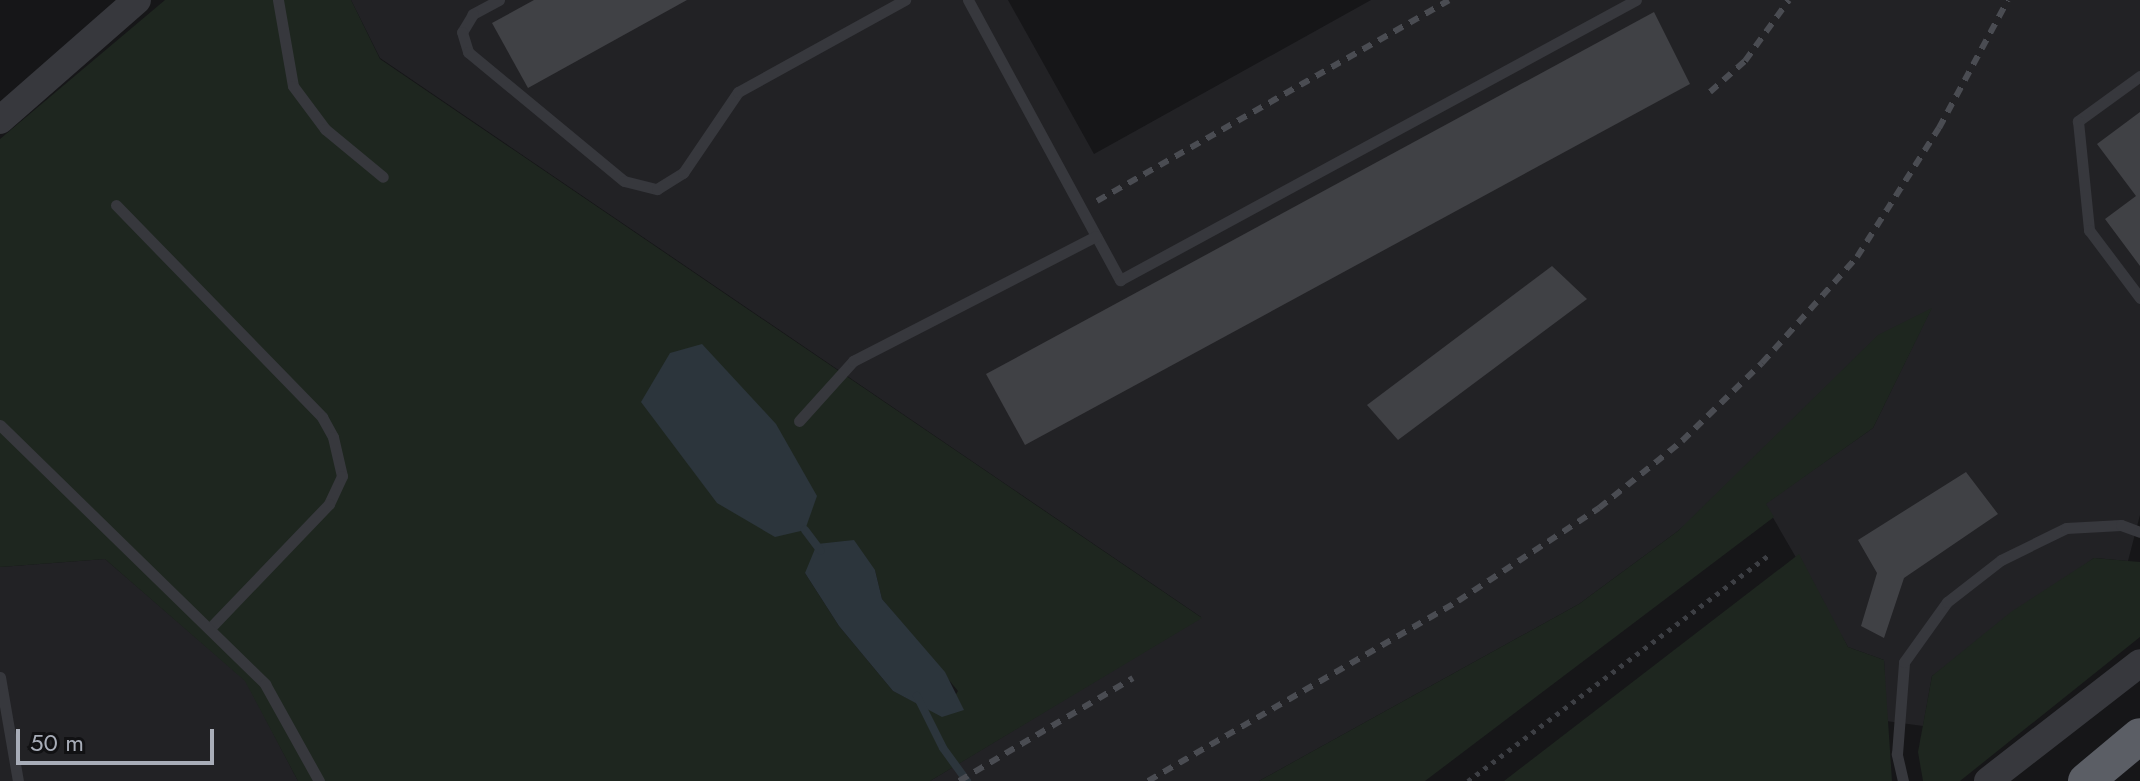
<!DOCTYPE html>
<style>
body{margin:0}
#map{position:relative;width:2140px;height:781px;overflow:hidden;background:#161618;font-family:Jost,sans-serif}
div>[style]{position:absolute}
.built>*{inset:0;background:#222225}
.green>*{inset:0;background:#1e261f}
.water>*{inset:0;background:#2c353c}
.stream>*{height:8px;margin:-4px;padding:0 4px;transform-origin:4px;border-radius:4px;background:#2c353c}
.building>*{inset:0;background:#404145}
.path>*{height:5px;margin-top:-2.5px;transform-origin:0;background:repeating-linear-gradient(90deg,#3d3f44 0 4px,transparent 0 10px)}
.service>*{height:11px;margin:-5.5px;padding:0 5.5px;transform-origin:5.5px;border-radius:5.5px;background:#37383d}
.tertiary>*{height:28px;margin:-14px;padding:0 14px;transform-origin:14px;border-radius:14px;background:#37383d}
.trunk>*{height:36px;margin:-18px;padding:0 18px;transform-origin:18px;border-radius:18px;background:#5b5e65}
.rail>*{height:6px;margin-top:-3px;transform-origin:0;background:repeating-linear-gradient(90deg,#4a4c52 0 10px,transparent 0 18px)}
span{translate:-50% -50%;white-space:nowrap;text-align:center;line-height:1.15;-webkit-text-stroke:8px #111113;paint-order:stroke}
.scale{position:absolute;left:16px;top:729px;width:198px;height:36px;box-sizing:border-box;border:4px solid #a8adb8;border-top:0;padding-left:10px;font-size:24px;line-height:28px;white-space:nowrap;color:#a8adb8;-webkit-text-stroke:6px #111113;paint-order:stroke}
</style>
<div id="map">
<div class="built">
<div style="clip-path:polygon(351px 0,1008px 0,1094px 154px,1371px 0,2140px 0,2140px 515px,2128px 561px,2094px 558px,1932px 676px,1923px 726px,1886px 721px,1884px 660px,1848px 647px,1765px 504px,1873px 428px,1931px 309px,1678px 531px,1579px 604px,1259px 781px,930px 781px,1201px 617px,380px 58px)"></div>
<div style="clip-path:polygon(105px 559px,246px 681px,298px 781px,0 781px,0 567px)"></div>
</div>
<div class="green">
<div style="clip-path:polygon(evenodd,165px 0,351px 0,380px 59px,1202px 618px,930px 781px,298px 781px,245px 681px,105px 559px,0 567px,0 139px,165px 0,875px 570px,882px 599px,958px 691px,942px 716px,893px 691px,839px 626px,805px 573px,875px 570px)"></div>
<div style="clip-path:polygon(1932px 308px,1873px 428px,1766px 504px,1774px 517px,1425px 781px,1259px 781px,1579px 604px,1678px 531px,1878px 335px)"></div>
<div style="clip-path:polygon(1799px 554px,1848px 647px,1884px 660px,1892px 781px,1504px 781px)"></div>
<div style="clip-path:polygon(2094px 558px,2140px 562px,2140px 637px,1960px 781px,1923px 781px,1918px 752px,1932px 676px,2011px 612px)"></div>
</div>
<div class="water">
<div style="clip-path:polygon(702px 344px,776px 424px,817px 496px,805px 530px,775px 537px,717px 503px,641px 402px,670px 353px)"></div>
<div style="clip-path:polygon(854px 540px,875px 570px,882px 599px,945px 672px,964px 710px,942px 717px,893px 691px,839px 626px,805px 573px,817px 544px)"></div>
</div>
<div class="stream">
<div style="left:805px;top:530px;width:26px;rotate:53deg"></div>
<div style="left:917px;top:696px;width:58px;rotate:63.4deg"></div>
<div style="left:943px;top:748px;width:41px;rotate:54deg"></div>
</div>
<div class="building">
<div style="clip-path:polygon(534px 0,687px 0,528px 88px,492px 23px)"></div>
<div style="clip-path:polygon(1654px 12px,1690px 84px,1025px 445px,986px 374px)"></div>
<div style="clip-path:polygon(2140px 112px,2140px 266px,2105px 219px,2136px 196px,2097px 144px)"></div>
<div style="clip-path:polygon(1552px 266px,1587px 299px,1398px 440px,1367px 405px)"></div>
<div style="clip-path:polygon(1966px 472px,1998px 514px,1904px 578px,1884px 638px,1861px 626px,1877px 573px,1858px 540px)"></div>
</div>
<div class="path">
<div style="left:1468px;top:781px;width:378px;rotate:-36.9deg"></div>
</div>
<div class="service">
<div style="left:278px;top:0;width:87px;rotate:80.1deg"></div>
<div style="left:293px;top:86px;width:54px;rotate:53.3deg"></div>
<div style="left:325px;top:129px;width:75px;rotate:39.6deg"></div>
<div style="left:499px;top:0;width:30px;rotate:152deg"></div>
<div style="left:473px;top:14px;width:21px;rotate:121deg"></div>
<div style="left:462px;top:32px;width:21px;rotate:73deg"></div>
<div style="left:468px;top:52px;width:202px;rotate:39.6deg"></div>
<div style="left:624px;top:181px;width:34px;rotate:14deg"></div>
<div style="left:657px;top:189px;width:31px;rotate:-32deg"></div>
<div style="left:683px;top:173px;width:98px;rotate:-55.8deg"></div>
<div style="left:738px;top:92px;width:191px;rotate:-28.9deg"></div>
<div style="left:968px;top:0;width:319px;rotate:61.5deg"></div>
<div style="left:1120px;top:280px;width:587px;rotate:-28.49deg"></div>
<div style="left:2140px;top:76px;width:77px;rotate:144deg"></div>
<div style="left:2078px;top:121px;width:110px;rotate:84.2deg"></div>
<div style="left:2089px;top:230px;width:85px;rotate:53.1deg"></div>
<div style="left:116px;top:205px;width:296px;rotate:45.8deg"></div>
<div style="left:322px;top:417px;width:23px;rotate:61deg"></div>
<div style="left:333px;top:437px;width:40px;rotate:77deg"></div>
<div style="left:342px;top:476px;width:31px;rotate:115deg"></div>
<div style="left:329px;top:504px;width:173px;rotate:133.8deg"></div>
<div style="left:799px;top:421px;width:81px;rotate:-48deg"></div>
<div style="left:853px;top:361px;width:273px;rotate:-27.2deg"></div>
<div style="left:0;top:425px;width:371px;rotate:44.3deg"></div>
<div style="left:265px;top:684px;width:111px;rotate:60.9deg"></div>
<div style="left:0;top:677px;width:106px;rotate:80.2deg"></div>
<div style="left:1903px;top:781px;width:28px;rotate:-103deg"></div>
<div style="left:1897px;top:754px;width:92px;rotate:-85.6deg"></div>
<div style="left:1904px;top:662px;width:74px;rotate:-54.4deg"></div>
<div style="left:1947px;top:602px;width:68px;rotate:-37.9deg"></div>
<div style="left:2001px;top:560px;width:72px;rotate:-26.2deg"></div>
<div style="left:2066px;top:528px;width:55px;rotate:-3.1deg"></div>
<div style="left:2121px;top:525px;width:20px;rotate:20deg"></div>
</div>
<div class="tertiary">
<div style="left:0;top:120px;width:182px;rotate:-41.2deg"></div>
<div style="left:1988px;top:781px;width:192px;rotate:-37.8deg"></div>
</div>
<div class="trunk">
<div style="left:2086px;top:781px;width:70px;rotate:-39.8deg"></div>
</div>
<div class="rail">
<div style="left:1710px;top:92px;width:47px;rotate:-41.5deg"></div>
<div style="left:1745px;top:61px;width:75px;rotate:-54.2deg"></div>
<div style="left:1097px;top:201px;width:405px;rotate:-29.7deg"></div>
<div style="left:959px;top:781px;width:202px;rotate:-30.6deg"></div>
<div style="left:1148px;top:781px;width:358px;rotate:-30.1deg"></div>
<div style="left:1458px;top:601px;width:169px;rotate:-33.4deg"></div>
<div style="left:1599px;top:508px;width:107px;rotate:-38.9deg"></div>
<div style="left:1682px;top:441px;width:112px;rotate:-44.3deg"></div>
<div style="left:1762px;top:363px;width:142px;rotate:-48.1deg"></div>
<div style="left:1857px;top:257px;width:153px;rotate:-57.6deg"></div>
<div style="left:1939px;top:128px;width:145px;rotate:-61.7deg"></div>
</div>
<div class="scale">50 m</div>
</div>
